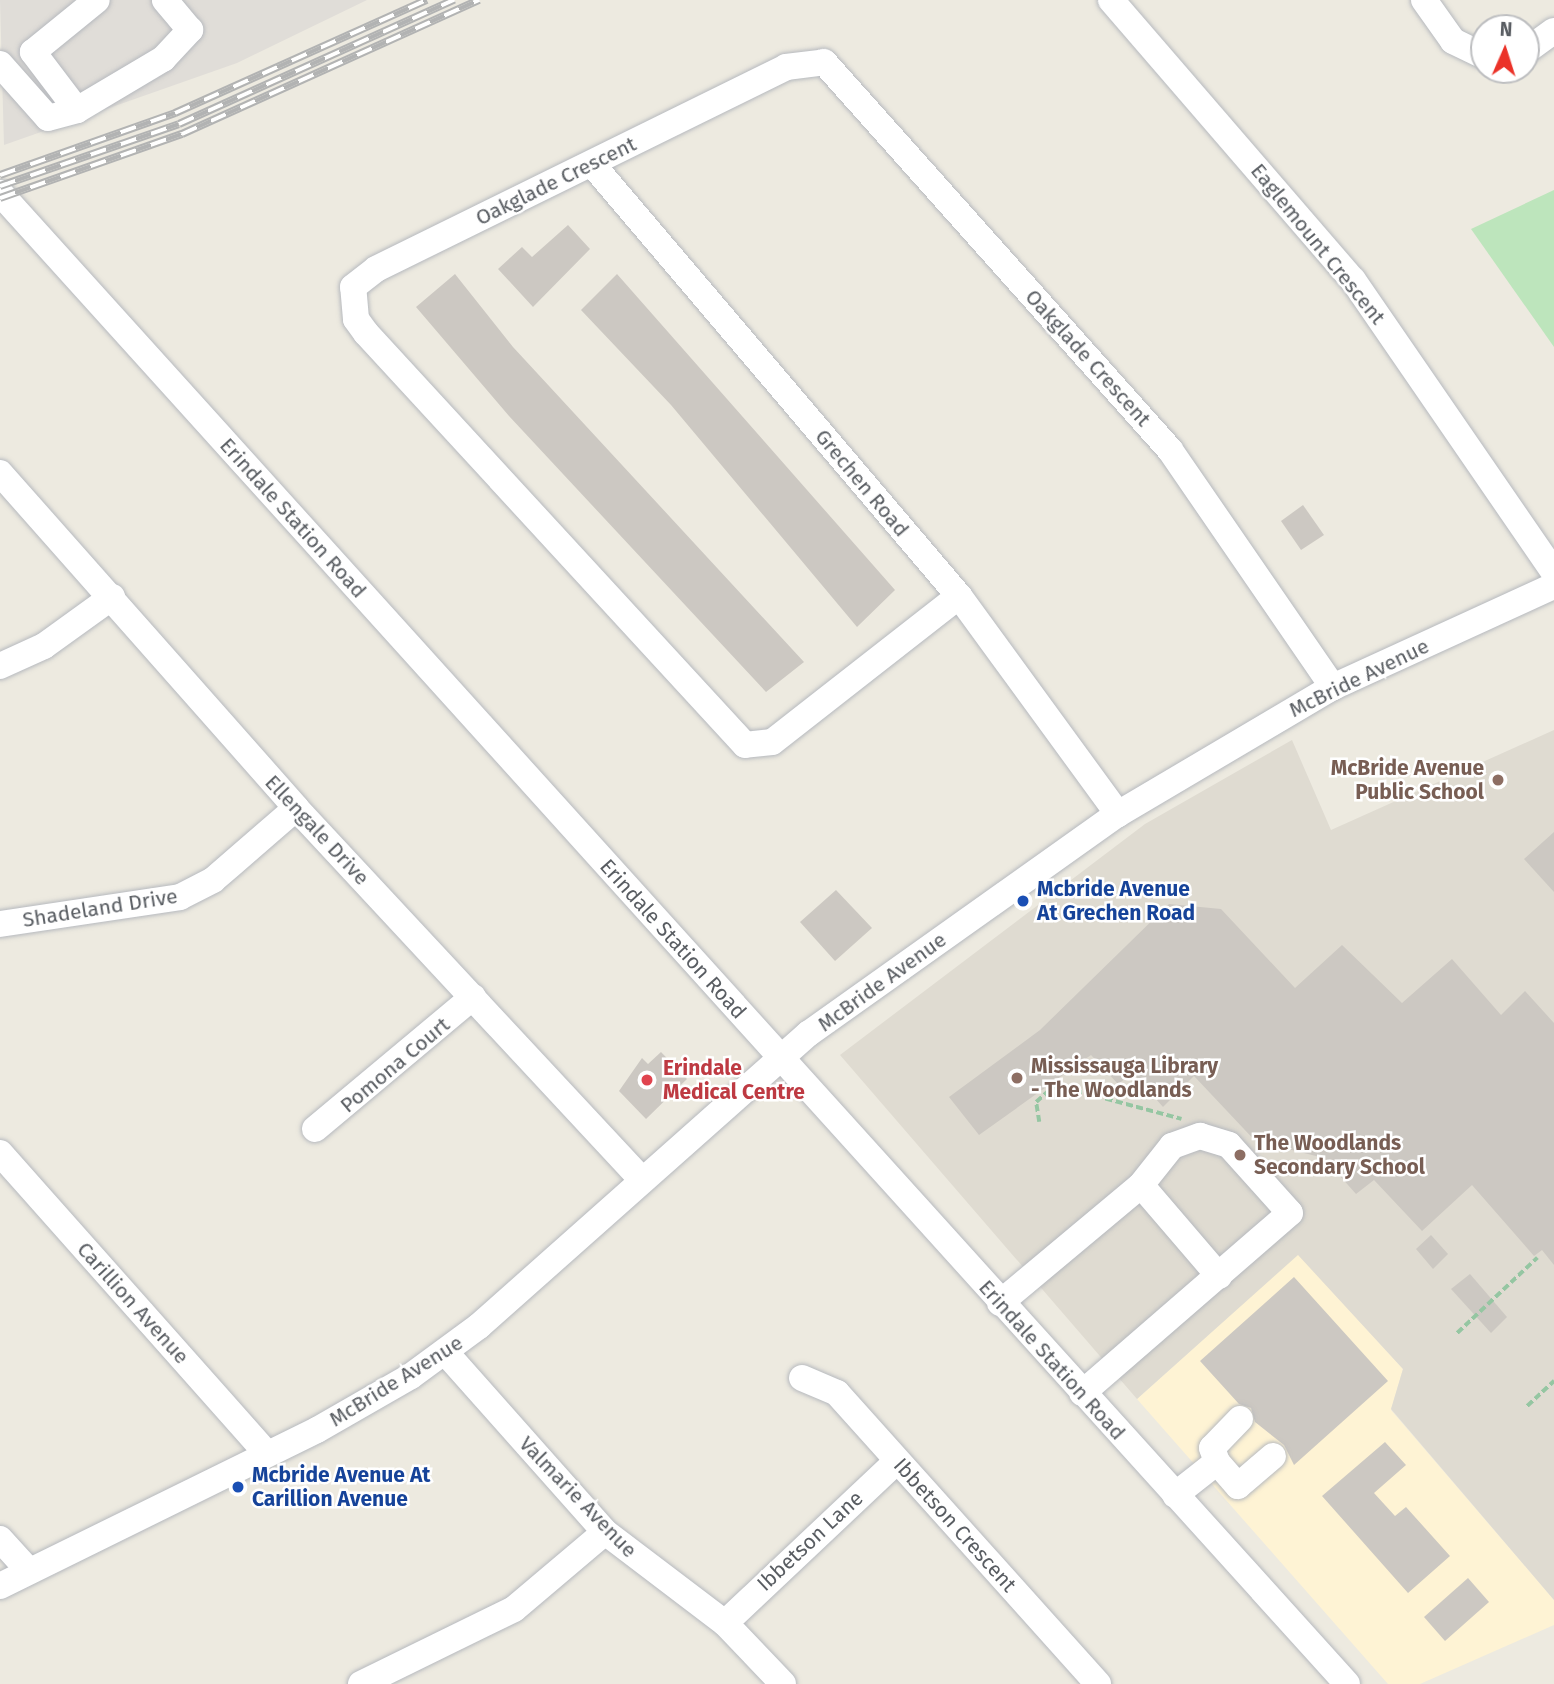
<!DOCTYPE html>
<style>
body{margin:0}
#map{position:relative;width:1554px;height:1684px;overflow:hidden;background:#edeae0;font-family:"Fira Sans",sans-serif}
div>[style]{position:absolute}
.commercial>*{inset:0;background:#fef3d4}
.industrial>*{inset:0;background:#e0ddd8}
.education>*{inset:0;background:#dfdbd1}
.green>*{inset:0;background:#bde5bc}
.building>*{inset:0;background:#ccc8c2}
.path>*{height:3.5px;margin-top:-1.75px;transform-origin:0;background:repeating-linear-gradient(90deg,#95c6a2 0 7px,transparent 0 10.5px)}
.roads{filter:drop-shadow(0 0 2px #b6b9be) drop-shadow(0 0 2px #b6b9be)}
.minor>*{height:26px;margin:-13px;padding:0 13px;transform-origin:13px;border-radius:13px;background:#fff}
.rail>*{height:8px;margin-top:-4px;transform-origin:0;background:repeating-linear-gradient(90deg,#fff 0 16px,#b2b3b3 0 32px);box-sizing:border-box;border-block:2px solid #b2b3b3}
.dots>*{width:19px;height:19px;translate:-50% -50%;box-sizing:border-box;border:4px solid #fff;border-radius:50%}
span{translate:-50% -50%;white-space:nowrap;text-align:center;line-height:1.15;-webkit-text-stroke:5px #fff;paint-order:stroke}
.street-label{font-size:21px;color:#595d62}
.education-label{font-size:21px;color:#785e54;font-weight:700}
.right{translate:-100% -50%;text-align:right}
.left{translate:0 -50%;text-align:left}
.transit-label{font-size:21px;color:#164399;font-weight:700}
.health-label{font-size:21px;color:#be3a42;font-weight:700}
.north{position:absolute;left:1470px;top:14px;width:70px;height:70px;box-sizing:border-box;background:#fff;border:2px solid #bdbec0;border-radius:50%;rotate:3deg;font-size:19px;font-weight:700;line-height:28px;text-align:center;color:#595d62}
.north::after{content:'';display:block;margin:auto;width:24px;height:32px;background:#eb3228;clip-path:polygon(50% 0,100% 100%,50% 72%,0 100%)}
</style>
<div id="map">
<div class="commercial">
<div style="clip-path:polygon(1298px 1254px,1403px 1369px,1391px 1410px,1554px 1600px,1554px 1625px,1420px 1684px,1388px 1684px,1137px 1399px)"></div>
</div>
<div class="industrial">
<div style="clip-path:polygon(0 0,367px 0,237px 63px,4px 145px)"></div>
</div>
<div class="education">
<div style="clip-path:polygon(1554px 730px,1554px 1600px,1391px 1409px,1403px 1369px,1298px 1255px,1137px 1399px,840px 1055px,1145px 824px,1292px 740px,1331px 830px)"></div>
</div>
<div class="green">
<div style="clip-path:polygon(1554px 190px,1554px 347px,1471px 229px)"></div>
</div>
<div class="building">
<div style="clip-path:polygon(568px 225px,590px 249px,533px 307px,498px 269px,522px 247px,532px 257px)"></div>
<div style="clip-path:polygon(455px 274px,513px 347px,804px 662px,766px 692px,509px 416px,416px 307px)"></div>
<div style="clip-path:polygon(617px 274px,895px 590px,857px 627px,671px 405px,581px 310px)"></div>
<div style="clip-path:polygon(1303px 505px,1324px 535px,1301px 550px,1281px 521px)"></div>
<div style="clip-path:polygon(1554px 832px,1554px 892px,1524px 859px)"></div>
<div style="clip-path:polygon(836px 890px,872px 928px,835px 961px,800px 922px)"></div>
<div style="clip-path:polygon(1169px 904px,1221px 909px,1295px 988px,1342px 945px,1402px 1003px,1452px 959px,1501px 1015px,1525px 991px,1554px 1023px,1554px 1265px,1542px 1250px,1534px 1256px,1472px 1185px,1422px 1231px,1374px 1180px,1356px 1194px,1324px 1158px,1284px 1148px,1272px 1136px,1260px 1146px,1194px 1076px,1163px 1107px,1133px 1073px,1118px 1084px,1091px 1055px,979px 1135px,949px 1097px,1040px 1030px)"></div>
<div style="clip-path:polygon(661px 1052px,687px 1079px,646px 1119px,619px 1091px,642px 1058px,648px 1064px)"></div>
<div style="clip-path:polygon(1431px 1235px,1448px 1254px,1433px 1269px,1416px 1249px)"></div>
<div style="clip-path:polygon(1470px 1274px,1507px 1317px,1491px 1333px,1451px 1289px)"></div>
<div style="clip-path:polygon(1294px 1277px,1388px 1381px,1294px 1465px,1284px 1445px,1255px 1422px,1251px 1408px,1239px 1404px,1200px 1361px)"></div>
<div style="clip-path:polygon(1385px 1442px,1406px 1465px,1374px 1493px,1395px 1516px,1406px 1507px,1450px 1556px,1408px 1593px,1322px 1496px)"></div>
<div style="clip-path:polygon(1468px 1578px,1489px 1602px,1445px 1641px,1424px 1617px)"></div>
</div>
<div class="path">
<div style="left:1039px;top:1122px;width:20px;rotate:-99deg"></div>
<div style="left:1036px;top:1102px;width:25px;rotate:-42deg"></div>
<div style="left:1055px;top:1085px;width:131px;rotate:15deg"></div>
<div style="left:1457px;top:1333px;width:110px;rotate:-43.2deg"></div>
<div style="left:1527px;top:1406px;width:37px;rotate:-43deg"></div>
</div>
<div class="roads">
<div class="minor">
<div style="left:1111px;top:0;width:370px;rotate:49.2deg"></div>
<div style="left:1353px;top:280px;width:354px;rotate:55.5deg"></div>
<div style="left:1424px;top:0;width:50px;rotate:54.7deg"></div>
<div style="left:1453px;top:41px;width:34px;rotate:26deg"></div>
<div style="left:1526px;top:51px;width:34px;rotate:-36deg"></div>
<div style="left:0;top:64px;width:72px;rotate:48.4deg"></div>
<div style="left:48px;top:118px;width:30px;rotate:-15deg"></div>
<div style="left:77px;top:110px;width:100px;rotate:-30.7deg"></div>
<div style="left:163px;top:59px;width:40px;rotate:-47deg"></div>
<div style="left:190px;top:30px;width:39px;rotate:-130deg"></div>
<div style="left:77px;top:110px;width:73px;rotate:-127.2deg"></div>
<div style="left:33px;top:52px;width:82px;rotate:-39.1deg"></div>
<div style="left:592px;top:164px;width:567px;rotate:49.65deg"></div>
<div style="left:959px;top:596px;width:270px;rotate:53.9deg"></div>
<div style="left:0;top:193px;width:2009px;rotate:47.9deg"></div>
<div style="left:0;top:473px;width:447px;rotate:48.5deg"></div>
<div style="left:296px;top:808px;width:508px;rotate:47.07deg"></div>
<div style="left:959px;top:596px;width:237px;rotate:142deg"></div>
<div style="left:772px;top:742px;width:27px;rotate:174deg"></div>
<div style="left:745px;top:745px;width:560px;rotate:-132.61deg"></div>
<div style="left:366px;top:333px;width:17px;rotate:-126deg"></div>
<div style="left:356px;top:319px;width:32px;rotate:-95deg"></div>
<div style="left:353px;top:287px;width:29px;rotate:-38deg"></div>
<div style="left:376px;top:269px;width:457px;rotate:-26.2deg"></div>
<div style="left:786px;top:67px;width:38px;rotate:-7deg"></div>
<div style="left:824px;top:62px;width:520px;rotate:48.27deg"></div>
<div style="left:1170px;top:450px;width:288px;rotate:55.5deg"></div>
<div style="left:0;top:666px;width:48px;rotate:-24.4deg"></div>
<div style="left:44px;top:646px;width:84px;rotate:-35.8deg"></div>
<div style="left:0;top:924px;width:182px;rotate:-8.5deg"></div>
<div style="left:180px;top:897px;width:37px;rotate:-27deg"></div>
<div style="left:213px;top:880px;width:110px;rotate:-40.9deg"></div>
<div style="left:315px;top:1129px;width:206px;rotate:-39.9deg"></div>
<div style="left:0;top:1153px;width:402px;rotate:48.4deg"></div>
<div style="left:1141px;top:1185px;width:120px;rotate:49.4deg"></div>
<div style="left:1000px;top:1303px;width:184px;rotate:-39.9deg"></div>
<div style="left:1141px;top:1185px;width:50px;rotate:-51.5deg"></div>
<div style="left:1172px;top:1146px;width:30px;rotate:-20deg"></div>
<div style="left:1200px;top:1136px;width:30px;rotate:17deg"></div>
<div style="left:1229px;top:1145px;width:91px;rotate:48.1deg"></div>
<div style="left:1290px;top:1213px;width:275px;rotate:139.1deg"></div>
<div style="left:446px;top:1353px;width:239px;rotate:48.4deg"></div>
<div style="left:605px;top:1532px;width:151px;rotate:37.2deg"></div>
<div style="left:725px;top:1623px;width:84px;rotate:46.4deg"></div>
<div style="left:802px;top:1378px;width:38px;rotate:23deg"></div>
<div style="left:837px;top:1393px;width:391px;rotate:48.1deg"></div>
<div style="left:1240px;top:1419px;width:40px;rotate:134deg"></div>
<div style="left:1212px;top:1448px;width:15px;rotate:70deg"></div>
<div style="left:1217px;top:1462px;width:32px;rotate:49deg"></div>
<div style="left:1238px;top:1486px;width:46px;rotate:-40.6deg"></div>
<div style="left:1175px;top:1495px;width:53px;rotate:-38.2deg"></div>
<div style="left:0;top:1539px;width:43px;rotate:47.8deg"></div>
<div style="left:0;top:1586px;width:353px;rotate:-26.2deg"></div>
<div style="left:317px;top:1430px;width:108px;rotate:-29.9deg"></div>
<div style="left:411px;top:1376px;width:84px;rotate:-36.3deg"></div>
<div style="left:479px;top:1326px;width:440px;rotate:-41.6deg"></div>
<div style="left:808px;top:1034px;width:380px;rotate:-35.4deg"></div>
<div style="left:1118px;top:814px;width:250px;rotate:-30.6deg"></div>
<div style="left:1333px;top:687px;width:243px;rotate:-24.6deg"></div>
<div style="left:725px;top:1623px;width:236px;rotate:-43.3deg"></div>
<div style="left:361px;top:1684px;width:170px;rotate:-26.1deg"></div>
<div style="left:514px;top:1609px;width:119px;rotate:-40.2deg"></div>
</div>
</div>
<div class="rail">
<div style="left:0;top:175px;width:186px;rotate:-19.5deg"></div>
<div style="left:175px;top:113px;width:276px;rotate:-24.2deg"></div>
<div style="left:0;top:186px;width:189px;rotate:-19.1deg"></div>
<div style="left:179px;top:124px;width:302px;rotate:-24.3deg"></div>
<div style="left:0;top:198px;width:193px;rotate:-19.4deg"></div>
<div style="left:182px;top:134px;width:326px;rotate:-24.3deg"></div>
</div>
<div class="dots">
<div style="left:1498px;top:780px;background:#8d6e63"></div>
<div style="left:1023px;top:901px;background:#1a4fb4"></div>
<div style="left:1017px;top:1078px;background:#8d6e63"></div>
<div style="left:647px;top:1080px;background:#e0444e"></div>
<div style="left:1240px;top:1155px;background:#8d6e63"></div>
<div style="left:238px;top:1487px;background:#1a4fb4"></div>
</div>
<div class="street-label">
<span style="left:556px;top:181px;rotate:-26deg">Oakglade Crescent</span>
<span style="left:1318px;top:244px;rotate:51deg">Eaglemount Crescent</span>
<span style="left:1088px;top:358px;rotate:48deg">Oakglade Crescent</span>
<span style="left:862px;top:483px;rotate:50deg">Grechen Road</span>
<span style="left:293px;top:518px;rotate:48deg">Erindale Station Road</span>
<span style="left:1359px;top:678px;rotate:-26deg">McBride Avenue</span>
<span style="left:317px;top:830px;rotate:47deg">Ellengale Drive</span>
<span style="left:100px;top:908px;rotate:-9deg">Shadeland Drive</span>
<span style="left:673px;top:939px;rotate:48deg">Erindale Station Road</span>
<span style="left:882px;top:982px;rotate:-36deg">McBride Avenue</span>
<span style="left:395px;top:1065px;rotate:-40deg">Pomona Court</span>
<span style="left:133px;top:1303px;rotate:48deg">Carillion Avenue</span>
<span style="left:1052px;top:1360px;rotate:48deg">Erindale Station Road</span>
<span style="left:396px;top:1381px;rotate:-32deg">McBride Avenue</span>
<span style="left:578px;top:1497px;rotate:46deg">Valmarie Avenue</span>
<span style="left:955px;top:1525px;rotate:48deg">Ibbetson Crescent</span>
<span style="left:810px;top:1541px;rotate:-43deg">Ibbetson Lane</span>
</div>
<div class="education-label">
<span class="right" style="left:1484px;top:780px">McBride Avenue<br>Public School</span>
<span class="left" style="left:1031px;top:1078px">Mississauga Library<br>- The Woodlands</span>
<span class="left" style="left:1254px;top:1155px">The Woodlands<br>Secondary School</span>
</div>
<div class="transit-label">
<span class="left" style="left:1037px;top:901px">Mcbride Avenue<br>At Grechen Road</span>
<span class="left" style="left:252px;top:1487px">Mcbride Avenue At<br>Carillion Avenue</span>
</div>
<div class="health-label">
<span class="left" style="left:663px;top:1080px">Erindale<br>Medical Centre</span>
</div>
<div class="north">N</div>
</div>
